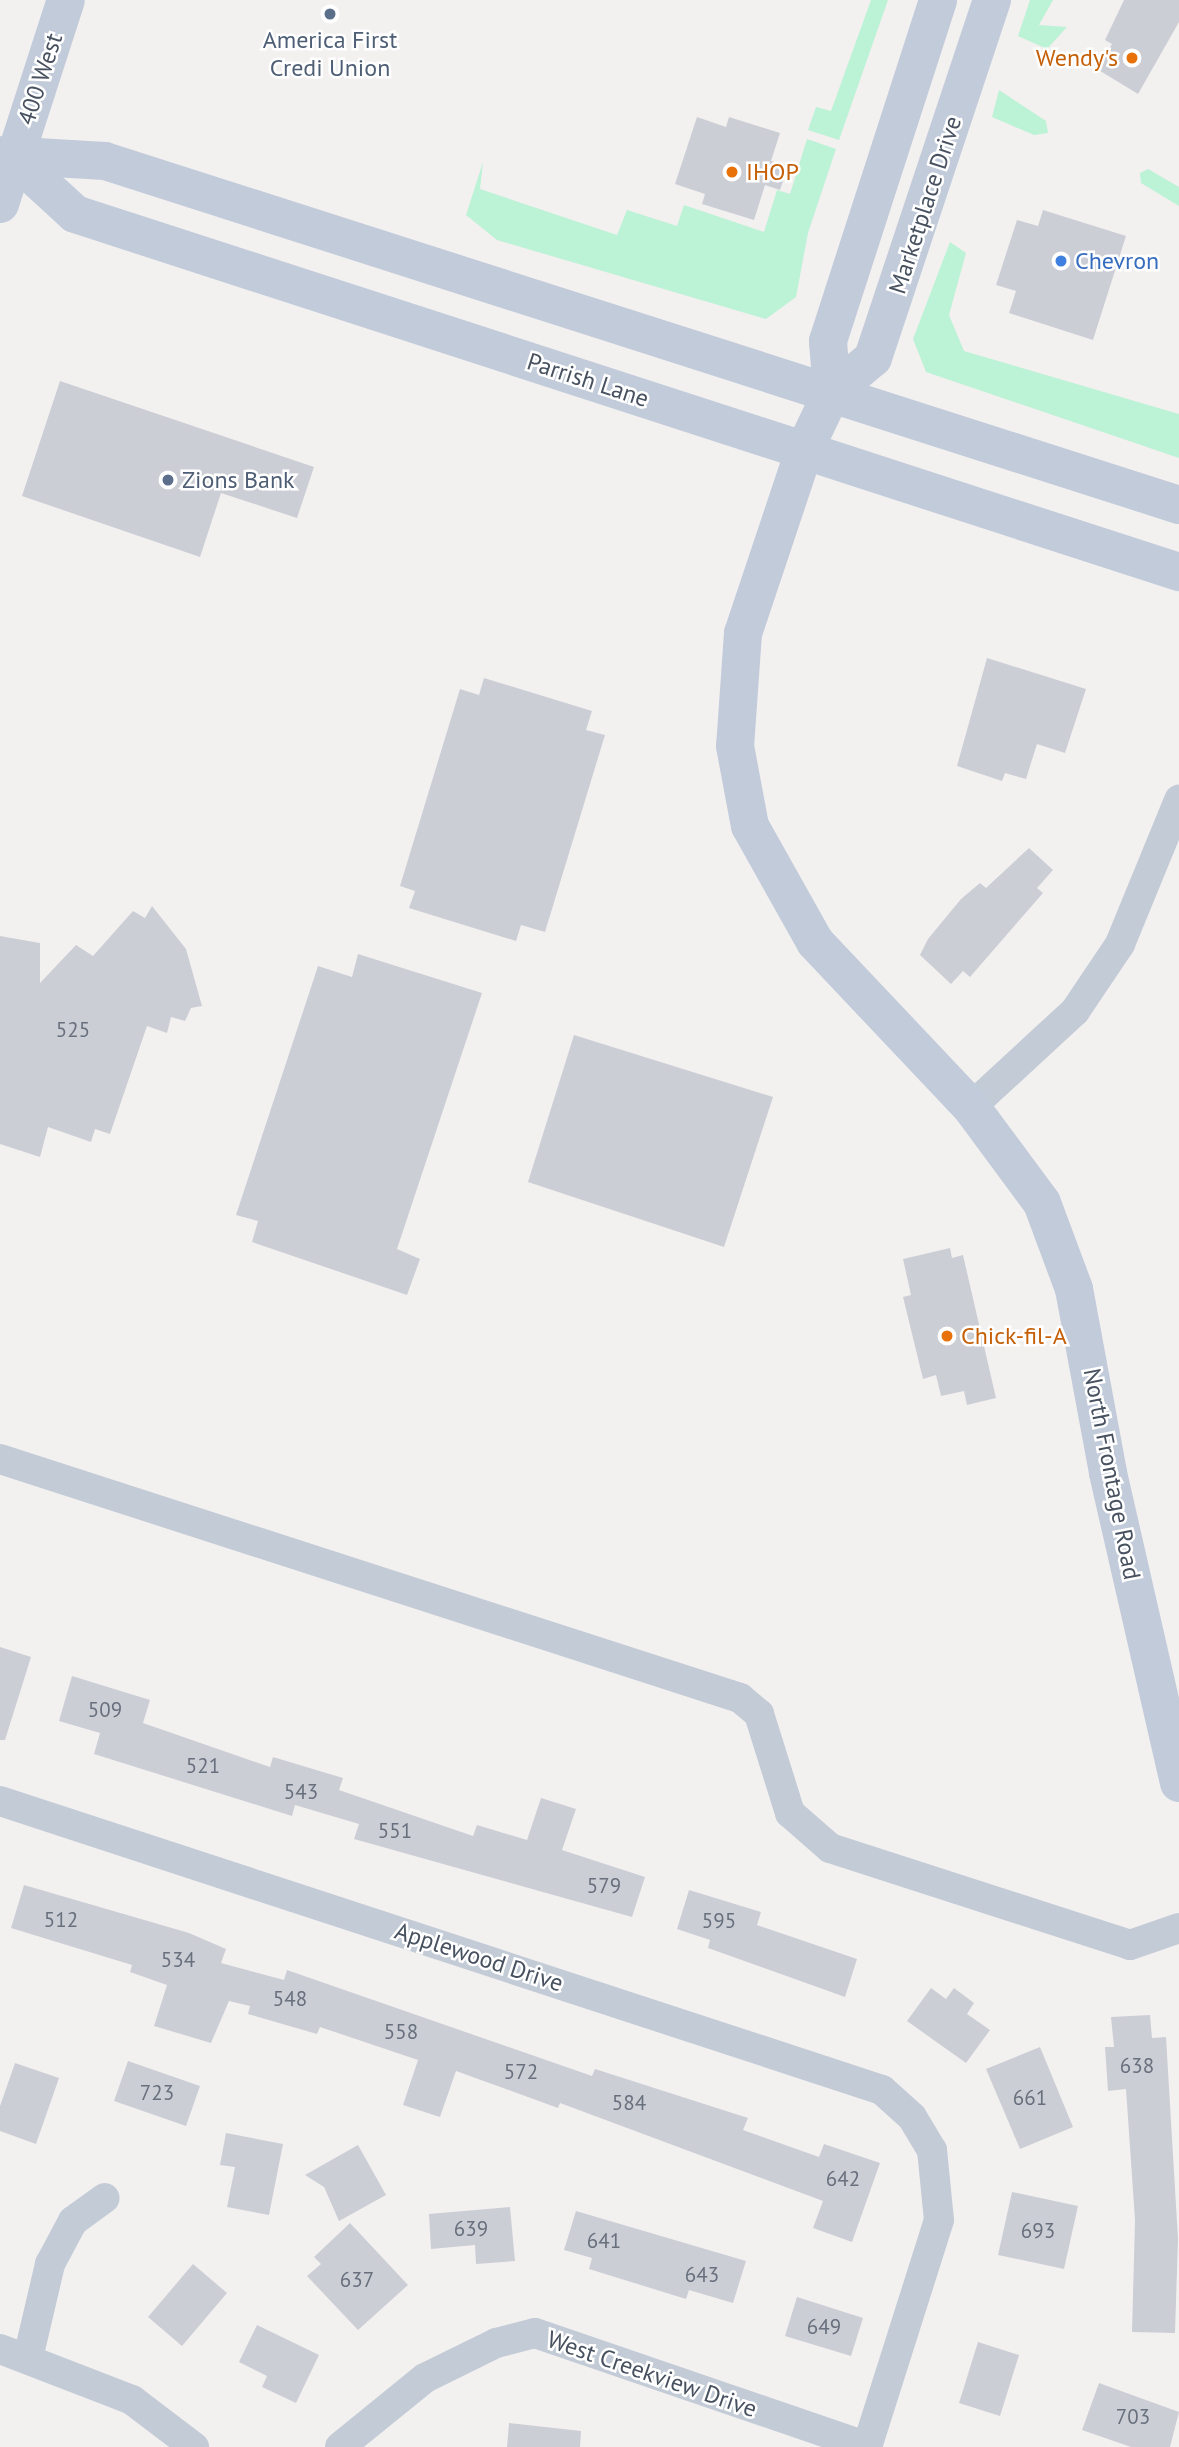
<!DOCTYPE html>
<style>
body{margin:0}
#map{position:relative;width:1179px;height:2447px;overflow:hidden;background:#f3f0f0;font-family:"PT Sans",sans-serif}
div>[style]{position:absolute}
.green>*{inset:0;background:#bcf2d5}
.building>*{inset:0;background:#ccced6}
.street>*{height:30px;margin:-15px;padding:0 15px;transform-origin:15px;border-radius:15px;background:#c3cbd6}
.secondary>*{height:38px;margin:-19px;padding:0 19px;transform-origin:19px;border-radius:19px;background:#c2cbda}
.dots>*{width:19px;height:19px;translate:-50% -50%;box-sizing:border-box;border:4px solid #fff;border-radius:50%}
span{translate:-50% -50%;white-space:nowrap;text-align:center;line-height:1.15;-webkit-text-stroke:5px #fff;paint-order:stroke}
.number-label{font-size:21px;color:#68707d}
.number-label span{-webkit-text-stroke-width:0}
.service-label{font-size:24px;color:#4e5e75}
.left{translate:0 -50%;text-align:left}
.food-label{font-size:24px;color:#c56008}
.right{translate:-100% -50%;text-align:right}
.street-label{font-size:24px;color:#47515f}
.shop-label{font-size:24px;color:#366cbe}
</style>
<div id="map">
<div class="green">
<div style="clip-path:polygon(871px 0,888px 0,839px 140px,808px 130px,816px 107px,831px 111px)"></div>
<div style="clip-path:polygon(1030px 0,1053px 0,1039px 25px,1067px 27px,1047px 49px,1018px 36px)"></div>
<div style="clip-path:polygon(999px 90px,1046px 121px,1048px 133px,1034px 135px,992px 117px)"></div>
<div style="clip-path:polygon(807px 139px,836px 149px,808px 233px,796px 297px,766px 319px,497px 240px,466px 215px,483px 162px,480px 189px,617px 235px,627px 210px,677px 226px,684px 205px,764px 232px,777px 190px,790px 194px)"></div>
<div style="clip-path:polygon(1148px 169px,1179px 187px,1179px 206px,1141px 183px,1140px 173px)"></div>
<div style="clip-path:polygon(950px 242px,966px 253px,949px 315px,964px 351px,1179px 414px,1179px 458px,926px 372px,913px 339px)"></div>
</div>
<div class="building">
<div style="clip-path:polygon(1124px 0,1179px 0,1179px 22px,1138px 94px,1097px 69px,1112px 44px,1105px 40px)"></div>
<div style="clip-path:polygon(697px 117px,726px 127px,729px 117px,780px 133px,771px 161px,788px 166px,780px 190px,765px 185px,754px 220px,702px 204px,705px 194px,675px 184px)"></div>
<div style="clip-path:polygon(1043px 210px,1126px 236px,1093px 340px,1009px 313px,1016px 291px,996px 285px,1017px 220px,1038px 226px)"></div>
<div style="clip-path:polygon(60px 381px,314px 467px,297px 518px,221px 493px,200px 557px,22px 496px)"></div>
<div style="clip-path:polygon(987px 658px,1086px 689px,1065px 753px,1037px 744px,1026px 779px,1005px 773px,1002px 781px,957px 766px)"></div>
<div style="clip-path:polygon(484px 678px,592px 711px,586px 730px,605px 735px,545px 932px,521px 925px,516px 941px,409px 908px,415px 891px,400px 886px,460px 689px,479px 695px)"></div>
<div style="clip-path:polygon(1029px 848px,1053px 870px,1037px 888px,1043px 893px,970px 977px,963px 971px,951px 984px,920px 955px,928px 939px,961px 899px,980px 883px,986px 888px)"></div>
<div style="clip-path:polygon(152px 906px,186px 949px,202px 1006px,191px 1008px,185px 1021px,171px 1017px,167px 1033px,147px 1026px,110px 1134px,95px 1129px,91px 1142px,48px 1127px,40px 1157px,0 1144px,0 936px,40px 943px,40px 983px,76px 945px,93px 956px,133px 911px,145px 918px)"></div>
<div style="clip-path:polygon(358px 954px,482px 993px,397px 1249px,420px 1259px,407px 1295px,252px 1242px,258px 1221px,236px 1215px,318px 966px,352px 977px)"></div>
<div style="clip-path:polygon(574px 1035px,773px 1097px,724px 1247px,528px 1182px)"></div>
<div style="clip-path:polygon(950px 1248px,952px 1258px,963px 1255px,996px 1398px,967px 1405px,964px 1391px,941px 1396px,936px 1375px,923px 1379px,903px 1297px,911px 1295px,903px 1259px)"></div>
<div style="clip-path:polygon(0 1647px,31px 1657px,5px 1740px,0 1740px)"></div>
<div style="clip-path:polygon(72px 1676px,150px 1700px,143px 1723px,270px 1767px,273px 1757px,343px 1778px,339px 1790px,473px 1836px,477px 1825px,527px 1840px,541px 1798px,576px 1809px,562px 1850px,645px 1877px,632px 1917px,354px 1839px,359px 1824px,295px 1805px,292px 1816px,94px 1754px,100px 1733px,59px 1721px)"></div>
<div style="clip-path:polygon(24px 1885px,189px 1933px,226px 1949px,221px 1963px,284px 1980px,287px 1970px,592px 2076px,595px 2069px,748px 2118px,743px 2130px,819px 2157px,824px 2144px,880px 2163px,852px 2242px,813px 2228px,823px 2201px,560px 2103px,558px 2108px,456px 2071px,440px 2117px,403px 2105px,418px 2060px,320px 2027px,317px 2034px,248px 2014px,250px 2006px,229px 2001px,211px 2043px,154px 2026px,167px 1985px,130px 1972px,132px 1965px,11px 1928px)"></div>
<div style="clip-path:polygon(689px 1890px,761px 1912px,757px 1925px,857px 1959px,845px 1997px,708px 1948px,710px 1940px,677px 1929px)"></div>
<div style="clip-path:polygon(931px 1988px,946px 1999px,954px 1988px,974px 2003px,967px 2014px,990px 2030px,966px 2063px,907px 2021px)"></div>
<div style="clip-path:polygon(1150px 2015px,1152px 2038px,1166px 2037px,1178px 2239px,1175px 2333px,1132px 2332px,1135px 2220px,1126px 2089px,1108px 2091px,1105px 2047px,1114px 2047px,1111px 2017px)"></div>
<div style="clip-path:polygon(1040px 2047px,1073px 2127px,1020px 2149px,986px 2069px)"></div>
<div style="clip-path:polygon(128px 2061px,200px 2086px,186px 2126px,114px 2101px)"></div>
<div style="clip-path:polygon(15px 2063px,59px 2078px,36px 2144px,0 2131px,0 2106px)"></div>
<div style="clip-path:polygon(226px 2133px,283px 2144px,269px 2215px,227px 2207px,235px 2167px,220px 2165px)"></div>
<div style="clip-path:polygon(358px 2145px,386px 2195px,339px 2221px,324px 2187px,305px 2175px)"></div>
<div style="clip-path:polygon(1012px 2192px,1078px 2206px,1064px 2269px,998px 2255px)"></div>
<div style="clip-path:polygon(510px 2207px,515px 2261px,476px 2264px,475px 2245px,431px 2249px,429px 2214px)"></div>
<div style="clip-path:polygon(576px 2211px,746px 2261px,733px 2303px,689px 2290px,686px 2299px,589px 2269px,592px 2258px,564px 2250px)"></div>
<div style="clip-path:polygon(350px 2223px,408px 2285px,358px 2330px,307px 2276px,321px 2264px,314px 2257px)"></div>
<div style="clip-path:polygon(193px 2264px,227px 2293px,182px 2346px,148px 2317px)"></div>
<div style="clip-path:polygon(797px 2297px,863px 2318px,851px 2356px,785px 2336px)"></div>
<div style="clip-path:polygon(257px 2325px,319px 2355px,296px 2403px,262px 2387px,267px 2376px,239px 2362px)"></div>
<div style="clip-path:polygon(978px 2342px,1019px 2355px,1000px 2416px,959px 2403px)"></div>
<div style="clip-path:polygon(1099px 2383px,1179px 2412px,1170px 2447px,1131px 2447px,1082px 2430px)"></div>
<div style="clip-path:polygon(509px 2423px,581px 2431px,580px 2447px,507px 2447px)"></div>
</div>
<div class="street">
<div style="left:971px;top:1107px;width:142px;rotate:-42.7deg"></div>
<div style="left:1075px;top:1011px;width:81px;rotate:-56.1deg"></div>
<div style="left:1120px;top:944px;width:156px;rotate:-67.7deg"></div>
<div style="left:0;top:1459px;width:778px;rotate:17.9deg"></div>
<div style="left:740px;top:1698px;width:25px;rotate:40deg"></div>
<div style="left:759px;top:1714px;width:104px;rotate:72.6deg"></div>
<div style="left:790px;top:1813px;width:53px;rotate:41.2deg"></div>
<div style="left:830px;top:1848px;width:315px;rotate:17.9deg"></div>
<div style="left:1130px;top:1945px;width:52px;rotate:-19.1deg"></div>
<div style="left:0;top:1801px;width:928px;rotate:18.14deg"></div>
<div style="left:882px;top:2090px;width:40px;rotate:42deg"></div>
<div style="left:912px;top:2117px;width:39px;rotate:59deg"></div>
<div style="left:932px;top:2150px;width:70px;rotate:84.3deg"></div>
<div style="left:939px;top:2220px;width:238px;rotate:107.6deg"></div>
<div style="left:0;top:2349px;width:142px;rotate:21.1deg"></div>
<div style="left:132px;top:2400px;width:78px;rotate:37.2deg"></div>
<div style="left:28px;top:2358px;width:97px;rotate:-76.8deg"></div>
<div style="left:50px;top:2264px;width:49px;rotate:-61.9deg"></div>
<div style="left:73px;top:2221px;width:39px;rotate:-36deg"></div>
<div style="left:340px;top:2447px;width:109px;rotate:-39.1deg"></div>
<div style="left:425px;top:2378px;width:79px;rotate:-26.2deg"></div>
<div style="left:496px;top:2343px;width:40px;rotate:-14.4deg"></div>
<div style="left:535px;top:2333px;width:352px;rotate:18.9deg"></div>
</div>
<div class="secondary">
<div style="left:992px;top:0;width:377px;rotate:108.4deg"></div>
<div style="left:873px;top:358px;width:53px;rotate:140.3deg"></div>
<div style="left:832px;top:392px;width:65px;rotate:115.4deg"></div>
<div style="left:804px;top:451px;width:192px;rotate:108.5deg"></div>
<div style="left:743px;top:633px;width:113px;rotate:94deg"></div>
<div style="left:735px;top:746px;width:81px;rotate:79.4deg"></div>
<div style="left:750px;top:826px;width:133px;rotate:60.7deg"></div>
<div style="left:815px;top:942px;width:227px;rotate:46.6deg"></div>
<div style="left:971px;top:1107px;width:119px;rotate:53.5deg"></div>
<div style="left:1042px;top:1203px;width:92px;rotate:69.6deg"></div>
<div style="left:1074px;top:1289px;width:187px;rotate:79.5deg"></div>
<div style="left:1108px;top:1473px;width:318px;rotate:77.1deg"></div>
<div style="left:3px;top:155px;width:102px;rotate:3.4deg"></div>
<div style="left:105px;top:161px;width:1128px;rotate:17.76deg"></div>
<div style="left:15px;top:159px;width:81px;rotate:42.5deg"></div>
<div style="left:75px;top:214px;width:1161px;rotate:17.97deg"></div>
<div style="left:0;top:204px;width:214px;rotate:-72.1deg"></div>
<div style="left:832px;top:392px;width:51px;rotate:-94.5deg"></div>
<div style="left:828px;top:341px;width:358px;rotate:-72.1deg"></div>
</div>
<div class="dots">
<div style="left:330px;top:14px;background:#5c6f8a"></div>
<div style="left:1132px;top:58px;background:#e8710a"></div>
<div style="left:732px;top:172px;background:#e8710a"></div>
<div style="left:1061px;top:261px;background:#3f7fe0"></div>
<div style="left:168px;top:480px;background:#5c6f8a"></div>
<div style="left:947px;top:1336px;background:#e8710a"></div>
</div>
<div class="number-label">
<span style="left:73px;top:1030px">525</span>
<span style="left:105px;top:1710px">509</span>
<span style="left:203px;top:1766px">521</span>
<span style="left:301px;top:1792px">543</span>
<span style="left:395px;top:1831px">551</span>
<span style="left:604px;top:1886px">579</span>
<span style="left:61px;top:1920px">512</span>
<span style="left:719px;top:1921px">595</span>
<span style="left:178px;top:1960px">534</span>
<span style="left:290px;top:1999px">548</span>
<span style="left:401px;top:2032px">558</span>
<span style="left:1137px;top:2066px">638</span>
<span style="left:521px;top:2072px">572</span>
<span style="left:157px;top:2093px">723</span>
<span style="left:1030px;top:2098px">661</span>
<span style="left:629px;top:2103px">584</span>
<span style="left:843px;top:2179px">642</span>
<span style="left:471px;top:2229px">639</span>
<span style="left:1038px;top:2231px">693</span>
<span style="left:604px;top:2241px">641</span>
<span style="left:702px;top:2275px">643</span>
<span style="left:357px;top:2280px">637</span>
<span style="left:824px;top:2327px">649</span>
<span style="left:1133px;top:2417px">703</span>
</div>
<div class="service-label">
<span style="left:330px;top:54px">America First<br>Credi Union</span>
<span class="left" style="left:182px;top:480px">Zions Bank</span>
</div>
<div class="food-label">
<span class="right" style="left:1118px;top:58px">Wendy's</span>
<span class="left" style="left:746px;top:172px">IHOP</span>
<span class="left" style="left:961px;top:1336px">Chick-fil-A</span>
</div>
<div class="street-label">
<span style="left:40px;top:79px;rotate:-72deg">400 West</span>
<span style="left:925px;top:205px;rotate:-72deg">Marketplace Drive</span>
<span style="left:588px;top:380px;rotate:18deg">Parrish Lane</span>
<span style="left:1112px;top:1474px;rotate:79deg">North Frontage Road</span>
<span style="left:479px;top:1957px;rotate:18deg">Applewood Drive</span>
<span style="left:652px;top:2374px;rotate:19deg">West Creekview Drive</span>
</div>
<div class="shop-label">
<span class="left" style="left:1075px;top:261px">Chevron</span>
</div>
</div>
